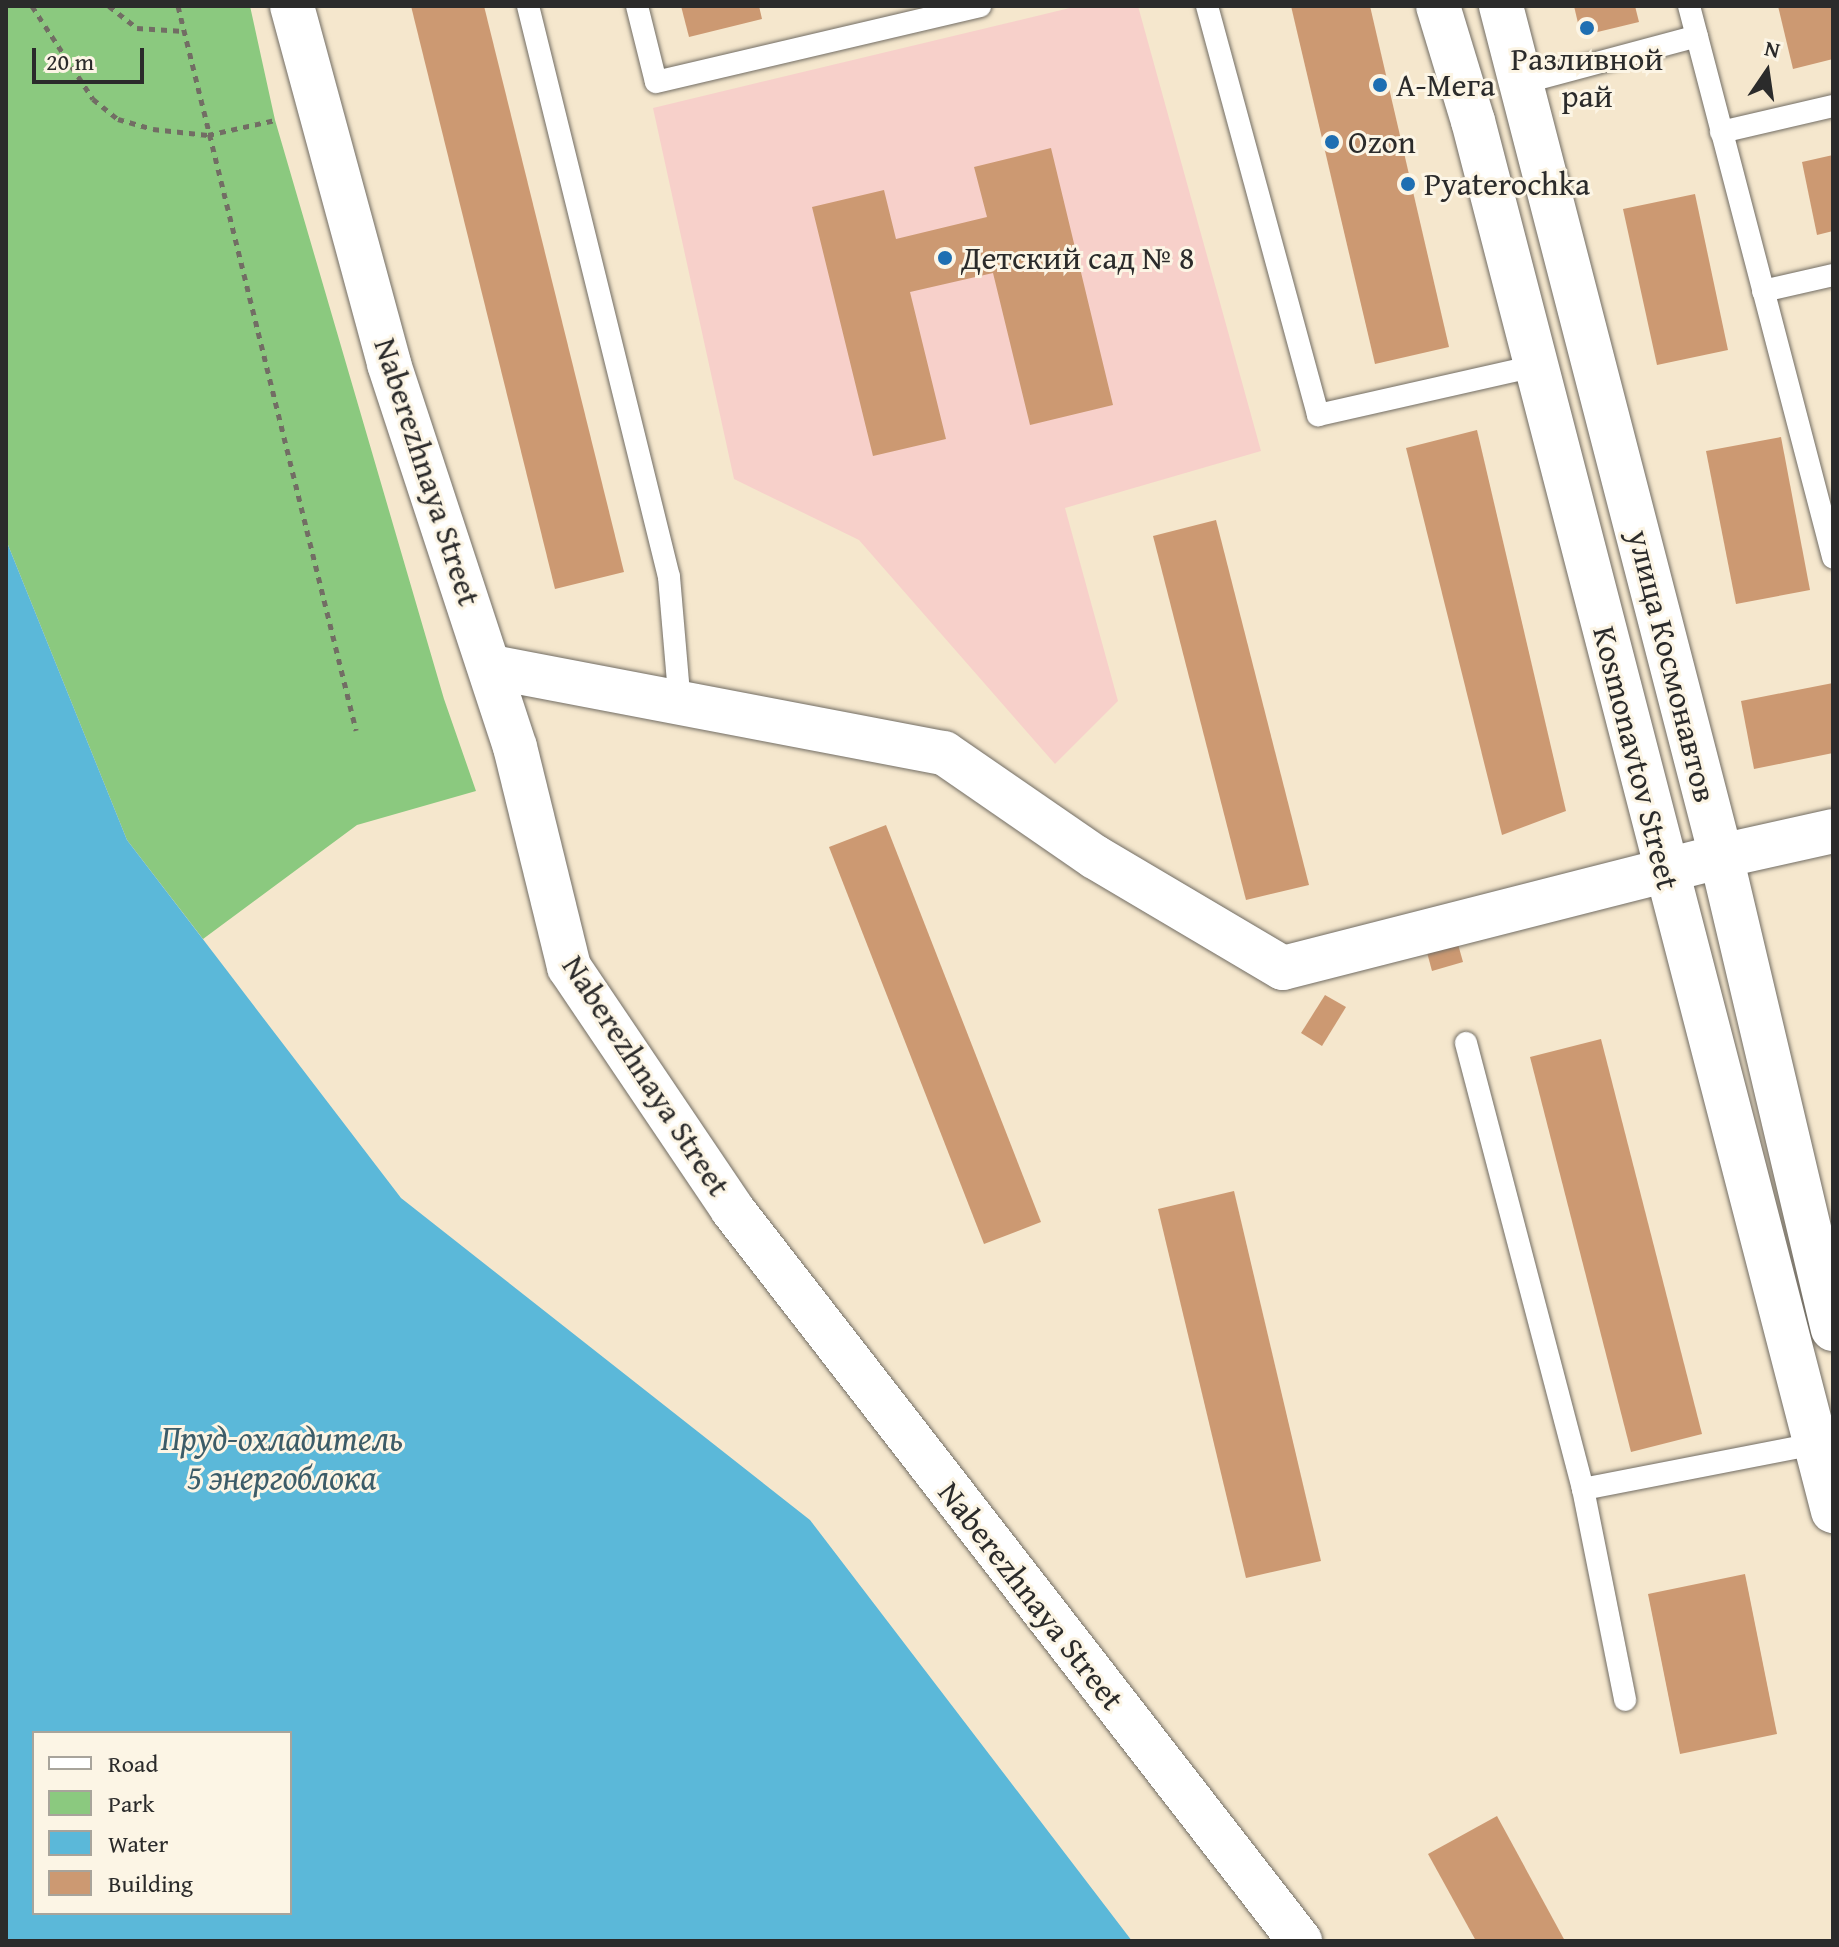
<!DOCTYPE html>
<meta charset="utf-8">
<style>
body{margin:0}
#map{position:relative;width:1839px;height:1947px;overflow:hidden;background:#f5e7cd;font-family:"Gentium Book Plus",serif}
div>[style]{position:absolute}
.built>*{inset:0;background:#f7d0ca}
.green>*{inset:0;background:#8bc97f}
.water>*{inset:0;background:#5bb8d9}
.building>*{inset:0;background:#cc9972}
.path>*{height:5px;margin-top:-2.5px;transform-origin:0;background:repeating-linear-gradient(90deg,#726d64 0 6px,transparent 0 12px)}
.roads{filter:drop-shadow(0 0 2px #726d64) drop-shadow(0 0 2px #726d64)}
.lane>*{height:22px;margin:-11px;padding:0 11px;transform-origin:11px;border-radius:11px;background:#fff}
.street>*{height:44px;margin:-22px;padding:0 22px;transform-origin:22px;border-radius:22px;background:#fff}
.secondary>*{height:44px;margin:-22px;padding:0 22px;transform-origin:22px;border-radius:22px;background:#fff}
.dots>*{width:22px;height:22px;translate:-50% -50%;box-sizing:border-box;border:4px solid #fcf5e5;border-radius:50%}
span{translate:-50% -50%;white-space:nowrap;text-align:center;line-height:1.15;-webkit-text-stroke:6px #fcf5e5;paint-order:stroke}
.poi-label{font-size:32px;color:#2b2b2b}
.left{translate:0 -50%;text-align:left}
.street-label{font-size:32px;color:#2b2b2b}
.water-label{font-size:34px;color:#3c5c68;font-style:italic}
.frame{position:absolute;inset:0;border:8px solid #2b2b2b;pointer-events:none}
.legend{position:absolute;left:32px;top:1731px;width:260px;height:184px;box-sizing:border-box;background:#fcf5e5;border:2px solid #a8a49b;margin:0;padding:10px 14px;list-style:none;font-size:24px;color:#2b2b2b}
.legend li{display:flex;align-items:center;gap:16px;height:40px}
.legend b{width:40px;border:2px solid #a8a49b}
.north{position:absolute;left:1727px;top:32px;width:80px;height:80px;-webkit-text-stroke:6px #fcf5e5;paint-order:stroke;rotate:13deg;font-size:22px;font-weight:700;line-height:32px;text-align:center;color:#2b2b2b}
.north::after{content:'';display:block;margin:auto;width:28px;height:36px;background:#2b2b2b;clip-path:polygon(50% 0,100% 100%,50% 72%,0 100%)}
.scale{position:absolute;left:32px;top:48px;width:112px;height:36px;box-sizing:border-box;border:4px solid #2b2b2b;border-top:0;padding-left:10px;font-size:24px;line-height:28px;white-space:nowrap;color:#2b2b2b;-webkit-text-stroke:6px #fcf5e5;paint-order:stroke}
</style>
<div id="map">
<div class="built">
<div style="clip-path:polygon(1078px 6px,1138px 6px,1261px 451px,1065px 508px,1118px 701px,1055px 764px,859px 540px,734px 479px,653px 108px)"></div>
</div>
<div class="green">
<div style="clip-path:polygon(6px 6px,250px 6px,275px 120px,444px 699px,476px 791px,357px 825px,203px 939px,127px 840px,6px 540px)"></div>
</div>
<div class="water">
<div style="clip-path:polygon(evenodd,6px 540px,127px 840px,401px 1198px,810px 1520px,1132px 1941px,6px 1941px,6px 540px,34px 1733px,290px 1733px,290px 1913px,34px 1913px,34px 1733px)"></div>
</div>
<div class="building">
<div style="clip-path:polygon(411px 6px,484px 6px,624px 572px,555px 589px)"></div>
<div style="clip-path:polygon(681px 6px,759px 6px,762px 19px,689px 37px)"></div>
<div style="clip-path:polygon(1291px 6px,1370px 6px,1449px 347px,1375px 364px)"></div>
<div style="clip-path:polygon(1574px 6px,1635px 6px,1639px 22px,1581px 36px)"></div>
<div style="clip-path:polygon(1778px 6px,1833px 6px,1833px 59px,1793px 69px)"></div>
<div style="clip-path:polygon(1051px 148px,1113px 405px,1030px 425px,993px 273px,910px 292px,946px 439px,873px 456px,812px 207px,884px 190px,896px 239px,987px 217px,974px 167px)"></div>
<div style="clip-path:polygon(1833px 155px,1833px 231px,1817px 235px,1802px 162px)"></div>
<div style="clip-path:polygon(1695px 194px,1728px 350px,1657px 365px,1623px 209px)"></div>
<div style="clip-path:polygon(1477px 430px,1566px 811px,1502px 835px,1406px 448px)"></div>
<div style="clip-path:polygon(1781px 437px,1810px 590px,1736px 604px,1706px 451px)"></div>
<div style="clip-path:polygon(1216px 520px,1309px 885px,1246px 900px,1153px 536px)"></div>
<div style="clip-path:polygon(1833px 683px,1833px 753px,1754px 769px,1741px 701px)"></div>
<div style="clip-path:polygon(886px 825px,1041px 1222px,984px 1244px,829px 847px)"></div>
<div style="clip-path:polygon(1456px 937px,1463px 962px,1432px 971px,1425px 945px)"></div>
<div style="clip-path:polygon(1325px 995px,1346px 1007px,1322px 1046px,1301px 1033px)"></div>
<div style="clip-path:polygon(1601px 1039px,1702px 1434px,1631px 1452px,1530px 1057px)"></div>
<div style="clip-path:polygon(1234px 1191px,1321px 1561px,1246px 1578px,1158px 1209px)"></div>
<div style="clip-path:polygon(1745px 1574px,1777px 1734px,1680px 1754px,1648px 1594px)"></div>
<div style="clip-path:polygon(1497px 1816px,1565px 1941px,1476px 1941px,1428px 1854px)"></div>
</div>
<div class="path">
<div style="left:32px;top:6px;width:111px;rotate:56.7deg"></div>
<div style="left:93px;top:99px;width:32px;rotate:39deg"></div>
<div style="left:118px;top:119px;width:36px;rotate:16deg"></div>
<div style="left:153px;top:129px;width:55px;rotate:6.2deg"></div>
<div style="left:208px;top:135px;width:69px;rotate:-12.6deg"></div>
<div style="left:109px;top:6px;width:36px;rotate:38deg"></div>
<div style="left:137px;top:28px;width:47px;rotate:3.7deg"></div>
<div style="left:178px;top:6px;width:746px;rotate:76.19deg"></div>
</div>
<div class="roads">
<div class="lane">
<div style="left:528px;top:6px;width:588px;rotate:76.13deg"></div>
<div style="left:669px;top:577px;width:129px;rotate:85.1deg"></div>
<div style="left:637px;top:6px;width:78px;rotate:76deg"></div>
<div style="left:656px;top:82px;width:333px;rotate:-13.2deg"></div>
<div style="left:1207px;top:6px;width:424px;rotate:74.8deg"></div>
<div style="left:1318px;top:415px;width:222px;rotate:-12.7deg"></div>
<div style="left:1689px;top:6px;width:570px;rotate:75.35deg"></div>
<div style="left:1522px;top:83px;width:181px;rotate:-15deg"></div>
<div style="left:1721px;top:132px;width:115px;rotate:-13.1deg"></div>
<div style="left:1763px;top:291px;width:72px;rotate:-12.9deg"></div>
<div style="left:1466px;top:1043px;width:461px;rotate:75.3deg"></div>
<div style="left:1583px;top:1489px;width:215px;rotate:78.7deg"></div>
<div style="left:1583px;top:1489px;width:236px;rotate:-11deg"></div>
</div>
<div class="street">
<div style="left:492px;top:667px;width:460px;rotate:10.8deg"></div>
<div style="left:944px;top:753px;width:183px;rotate:34.6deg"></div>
<div style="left:1095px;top:857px;width:218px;rotate:30.6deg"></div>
<div style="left:1283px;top:968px;width:452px;rotate:-14.3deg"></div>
</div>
<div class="secondary">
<div style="left:292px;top:6px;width:371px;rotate:74.8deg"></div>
<div style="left:389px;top:364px;width:403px;rotate:71.8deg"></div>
<div style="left:515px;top:747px;width:227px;rotate:76.2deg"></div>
<div style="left:569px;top:967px;width:292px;rotate:56deg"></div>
<div style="left:732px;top:1209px;width:927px;rotate:52.19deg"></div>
<div style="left:1438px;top:6px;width:120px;rotate:73.1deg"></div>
<div style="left:1473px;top:121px;width:1436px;rotate:75.48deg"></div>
<div style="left:1501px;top:6px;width:878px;rotate:75.49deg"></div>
<div style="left:1721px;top:856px;width:486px;rotate:76.7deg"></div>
<div style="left:1721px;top:856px;width:115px;rotate:-12.6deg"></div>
</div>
</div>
<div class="dots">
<div style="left:1587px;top:28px;background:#1f6fb2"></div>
<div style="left:1380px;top:85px;background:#1f6fb2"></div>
<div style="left:1332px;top:142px;background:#1f6fb2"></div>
<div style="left:1408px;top:184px;background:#1f6fb2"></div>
<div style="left:945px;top:258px;background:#1f6fb2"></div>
</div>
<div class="poi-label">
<span style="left:1587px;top:78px">Разливной<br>рай</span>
<span class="left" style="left:1396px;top:85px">А-Мега</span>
<span class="left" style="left:1348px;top:142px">Ozon</span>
<span class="left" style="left:1424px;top:184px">Pyaterochka</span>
<span class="left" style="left:961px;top:258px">Детский сад № 8</span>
</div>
<div class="street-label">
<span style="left:427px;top:472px;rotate:72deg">Naberezhnaya Street</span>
<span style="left:1672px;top:666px;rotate:76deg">улица Космонавтов</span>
<span style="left:1636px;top:758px;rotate:76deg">Kosmonavtov Street</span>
<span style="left:646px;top:1076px;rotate:57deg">Naberezhnaya Street</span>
<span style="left:1031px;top:1596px;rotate:52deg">Naberezhnaya Street</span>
</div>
<div class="water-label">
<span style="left:282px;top:1457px">Пруд-охладитель<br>5 энергоблока</span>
</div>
<div class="frame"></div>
<ul class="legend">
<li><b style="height:10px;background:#fff"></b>Road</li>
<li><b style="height:22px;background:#8bc97f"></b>Park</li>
<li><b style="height:22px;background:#5bb8d9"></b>Water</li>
<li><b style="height:22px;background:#cc9972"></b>Building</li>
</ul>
<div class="north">N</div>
<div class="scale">20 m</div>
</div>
